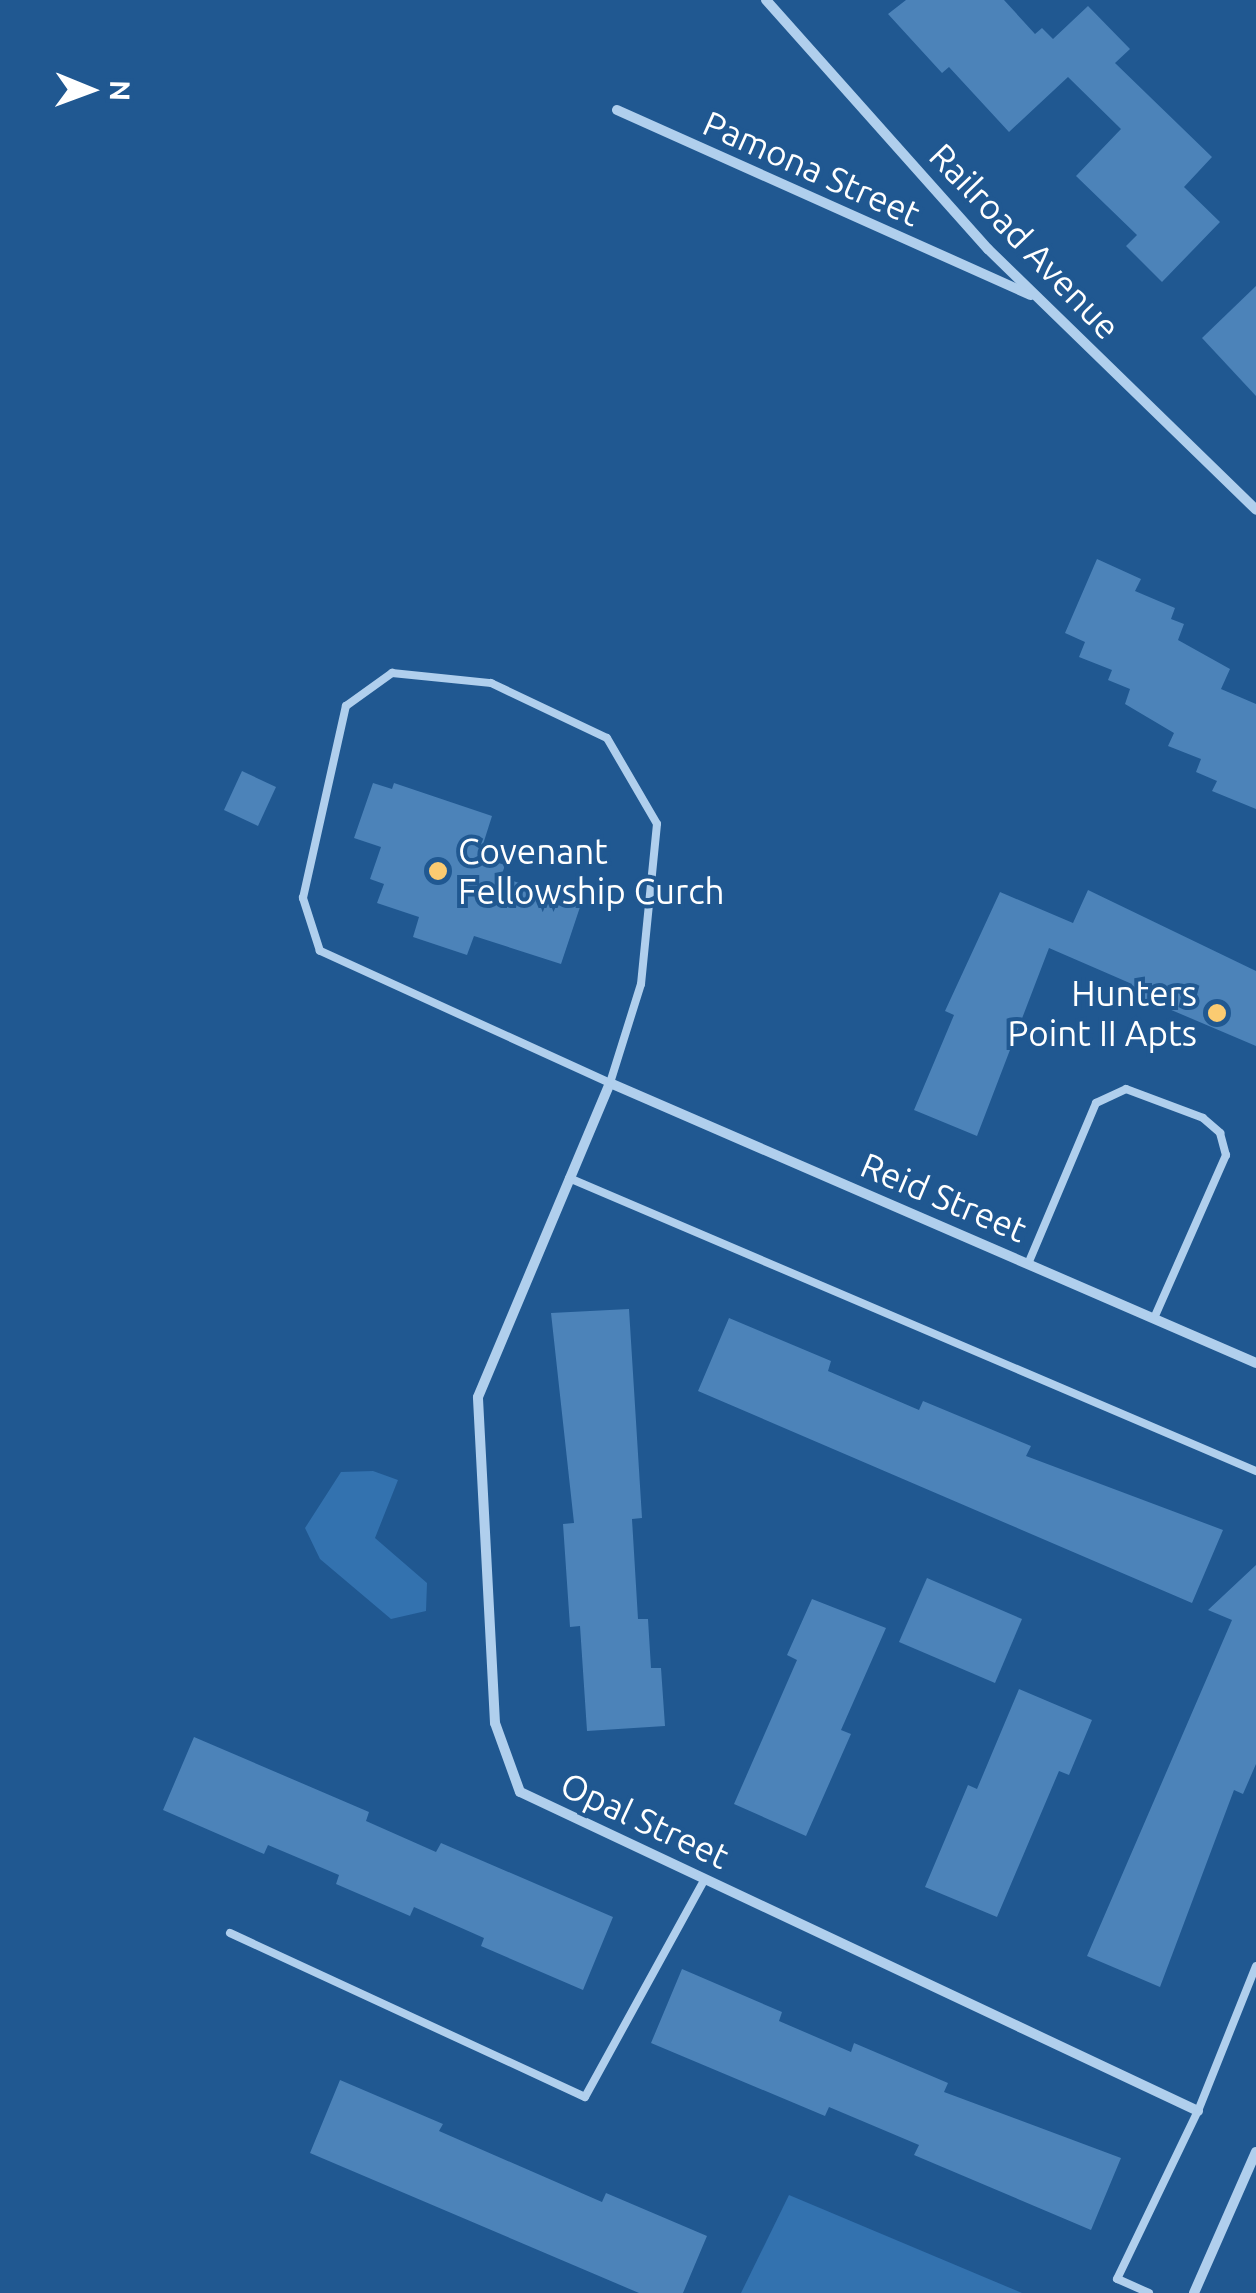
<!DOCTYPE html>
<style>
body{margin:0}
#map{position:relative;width:1256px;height:2293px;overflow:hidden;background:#205891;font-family:Ubuntu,sans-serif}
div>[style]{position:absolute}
.green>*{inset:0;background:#3372af}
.building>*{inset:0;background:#4c83b9}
.service>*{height:8px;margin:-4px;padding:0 4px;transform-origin:4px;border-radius:4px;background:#b0cfed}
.minor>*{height:10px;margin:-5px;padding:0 5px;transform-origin:5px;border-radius:5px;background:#b0cfed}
.dots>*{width:28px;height:28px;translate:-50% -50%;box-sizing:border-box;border:5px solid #205891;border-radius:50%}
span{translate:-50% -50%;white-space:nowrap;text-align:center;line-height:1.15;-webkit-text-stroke:8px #205891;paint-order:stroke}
.street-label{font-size:35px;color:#fff}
.poi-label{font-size:35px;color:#fff}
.left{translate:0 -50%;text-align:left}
.right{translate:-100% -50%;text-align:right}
.north{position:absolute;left:40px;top:40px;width:100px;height:100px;-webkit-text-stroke:8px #205891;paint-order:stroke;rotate:91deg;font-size:28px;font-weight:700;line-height:40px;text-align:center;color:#fff}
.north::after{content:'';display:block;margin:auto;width:35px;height:45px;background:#fff;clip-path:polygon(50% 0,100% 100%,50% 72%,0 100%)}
</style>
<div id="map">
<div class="green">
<div style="clip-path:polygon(373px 1471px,398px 1480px,375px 1538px,427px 1583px,426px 1611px,391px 1619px,320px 1559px,305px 1528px,341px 1472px)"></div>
<div style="clip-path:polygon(789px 2195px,1022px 2293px,741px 2293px)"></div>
</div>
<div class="building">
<div style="clip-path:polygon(906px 0,1004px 0,1035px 34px,1042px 28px,1053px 39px,1088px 6px,1130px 49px,1115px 63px,1212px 157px,1184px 187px,1220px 222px,1162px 282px,1126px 246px,1137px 235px,1076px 176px,1121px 129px,1068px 77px,1009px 132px,949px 67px,942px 73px,888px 14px)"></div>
<div style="clip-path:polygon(1256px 286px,1256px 396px,1202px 338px)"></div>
<div style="clip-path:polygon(1097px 559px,1141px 579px,1135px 591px,1175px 608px,1171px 619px,1184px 624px,1178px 640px,1230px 669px,1221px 689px,1256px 704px,1256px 809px,1212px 791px,1217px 781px,1196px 772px,1201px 759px,1168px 746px,1174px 733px,1125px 704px,1130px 689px,1108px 680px,1112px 670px,1079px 657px,1085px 642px,1065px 633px)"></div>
<div style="clip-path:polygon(242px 771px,276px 787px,258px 826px,224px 810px)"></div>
<div style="clip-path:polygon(373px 783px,392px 789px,394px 783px,492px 816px,479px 857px,505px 865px,501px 877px,581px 904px,561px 964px,474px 936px,467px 955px,413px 937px,419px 917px,377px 903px,384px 884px,370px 879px,381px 847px,354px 838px)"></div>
<div style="clip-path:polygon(1088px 890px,1256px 971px,1256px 1046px,1129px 992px,1132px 984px,1049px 948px,977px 1136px,914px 1110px,954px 1015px,945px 1011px,1000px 892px,1073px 923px)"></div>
<div style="clip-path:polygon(629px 1309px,642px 1518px,632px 1519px,638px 1619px,648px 1619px,651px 1668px,661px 1668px,665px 1726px,587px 1731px,580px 1626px,570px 1627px,563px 1524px,574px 1523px,551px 1313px)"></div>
<div style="clip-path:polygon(729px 1318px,831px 1361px,828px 1371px,919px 1410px,923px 1401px,1031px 1446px,1026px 1456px,1223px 1530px,1192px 1603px,698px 1391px)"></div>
<div style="clip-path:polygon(1256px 1565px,1256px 1764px,1243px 1794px,1234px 1790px,1160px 1987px,1087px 1956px,1232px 1620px,1208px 1610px)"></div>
<div style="clip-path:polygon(927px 1578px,1022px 1619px,995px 1683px,899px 1642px)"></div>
<div style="clip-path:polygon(812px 1599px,886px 1628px,841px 1730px,851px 1734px,806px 1836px,734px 1804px,797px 1660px,787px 1655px)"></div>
<div style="clip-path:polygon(1019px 1689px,1092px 1720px,1069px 1775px,1059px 1771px,997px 1917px,925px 1887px,968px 1785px,977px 1789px)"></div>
<div style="clip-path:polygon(194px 1737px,369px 1812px,366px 1821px,436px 1852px,441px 1843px,613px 1917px,583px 1990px,481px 1946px,484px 1938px,414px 1907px,410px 1916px,336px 1884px,339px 1875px,268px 1845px,264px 1854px,163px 1810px)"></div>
<div style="clip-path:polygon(682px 1969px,782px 2012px,779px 2021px,851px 2052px,854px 2043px,948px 2083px,944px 2092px,1121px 2158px,1091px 2230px,914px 2155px,919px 2145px,829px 2107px,825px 2116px,651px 2043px)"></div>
<div style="clip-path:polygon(340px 2080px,443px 2124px,439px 2131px,602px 2202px,606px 2193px,707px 2236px,683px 2293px,639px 2293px,310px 2153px)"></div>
</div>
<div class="service">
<div style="left:392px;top:673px;width:100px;rotate:5.8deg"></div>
<div style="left:491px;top:683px;width:128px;rotate:25.4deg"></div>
<div style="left:607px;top:738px;width:99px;rotate:59.8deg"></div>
<div style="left:657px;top:824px;width:161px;rotate:95.7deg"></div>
<div style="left:641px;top:984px;width:104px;rotate:107.4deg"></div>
<div style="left:610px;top:1083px;width:319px;rotate:-155.5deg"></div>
<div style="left:320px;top:951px;width:56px;rotate:-107.8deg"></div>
<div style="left:303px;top:898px;width:197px;rotate:-77.4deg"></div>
<div style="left:346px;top:706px;width:57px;rotate:-35.7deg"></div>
<div style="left:569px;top:1178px;width:747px;rotate:23.1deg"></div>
<div style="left:1028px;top:1264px;width:175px;rotate:-67.1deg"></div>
<div style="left:1096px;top:1103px;width:33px;rotate:-25deg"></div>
<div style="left:1126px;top:1089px;width:82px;rotate:20.6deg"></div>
<div style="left:1203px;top:1118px;width:23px;rotate:41deg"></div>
<div style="left:1220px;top:1133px;width:23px;rotate:75deg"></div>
<div style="left:1226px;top:1155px;width:178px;rotate:113.8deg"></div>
<div style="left:230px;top:1933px;width:391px;rotate:24.8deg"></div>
<div style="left:585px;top:2097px;width:249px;rotate:-61.2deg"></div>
<div style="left:1149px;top:2293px;width:35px;rotate:-156deg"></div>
<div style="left:1117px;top:2279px;width:187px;rotate:-64.3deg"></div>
<div style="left:1198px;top:2111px;width:156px;rotate:-68.2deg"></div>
</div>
<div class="minor">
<div style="left:766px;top:0;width:334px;rotate:48.3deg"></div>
<div style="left:988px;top:249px;width:374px;rotate:44.2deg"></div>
<div style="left:617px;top:110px;width:453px;rotate:24.1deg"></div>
<div style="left:1198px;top:2111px;width:749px;rotate:-154.8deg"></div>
<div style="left:520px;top:1792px;width:73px;rotate:-109.9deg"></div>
<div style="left:495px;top:1723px;width:326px;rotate:-93deg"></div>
<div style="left:478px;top:1397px;width:341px;rotate:-67.2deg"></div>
<div style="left:610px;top:1083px;width:704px;rotate:23.43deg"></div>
<div style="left:1194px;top:2293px;width:154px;rotate:-66.3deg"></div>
</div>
<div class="dots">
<div style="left:438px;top:871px;background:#fbcb71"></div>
<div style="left:1217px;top:1013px;background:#fbcb71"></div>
</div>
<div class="street-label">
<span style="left:812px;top:168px;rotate:24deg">Pamona Street</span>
<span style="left:1025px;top:241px;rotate:46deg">Railroad Avenue</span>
<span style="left:944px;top:1197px;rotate:23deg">Reid Street</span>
<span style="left:645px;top:1820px;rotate:25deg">Opal Street</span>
</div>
<div class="poi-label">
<span class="left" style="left:458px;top:871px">Covenant<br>Fellowship Curch</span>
<span class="right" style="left:1197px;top:1013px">Hunters<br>Point II Apts</span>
</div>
<div class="north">N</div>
</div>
